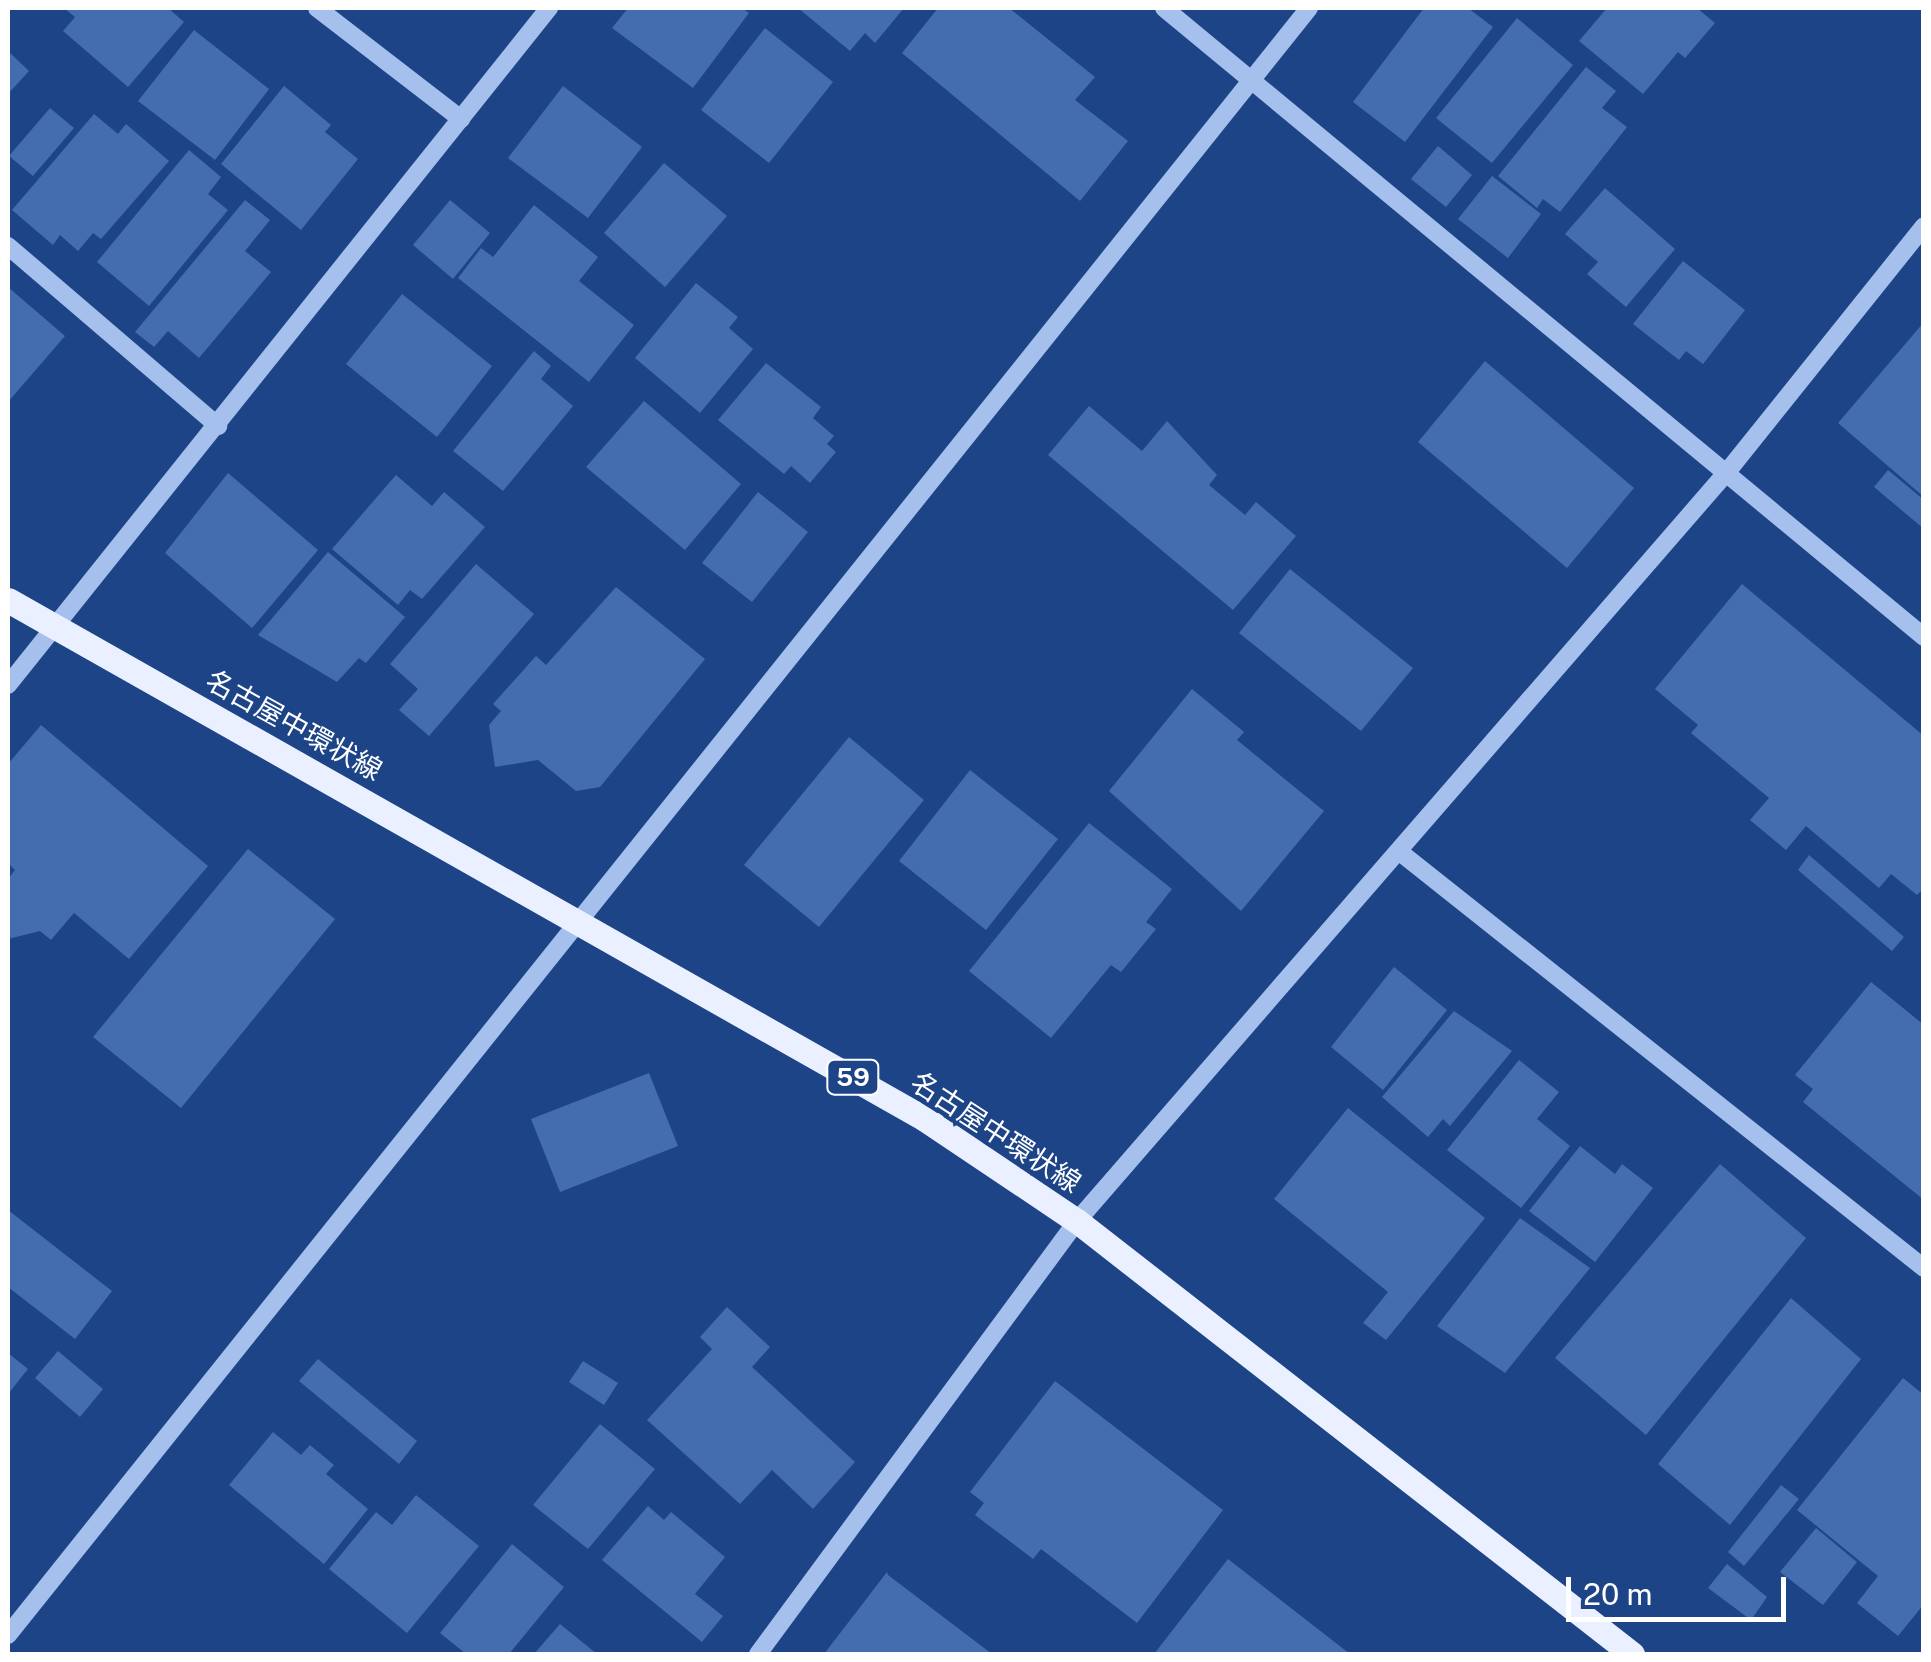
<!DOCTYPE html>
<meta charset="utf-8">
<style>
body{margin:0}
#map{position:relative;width:1931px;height:1662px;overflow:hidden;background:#1c4487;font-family:"Public Sans","Noto Sans JP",sans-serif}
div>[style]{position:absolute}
.building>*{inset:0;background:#446db0}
.minor>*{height:18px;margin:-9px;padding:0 9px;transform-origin:9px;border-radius:9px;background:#a5c0ec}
.major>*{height:25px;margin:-12.5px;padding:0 12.5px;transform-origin:12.5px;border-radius:12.5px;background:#eaf0ff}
span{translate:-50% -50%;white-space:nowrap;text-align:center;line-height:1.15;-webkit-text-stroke:8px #1c4487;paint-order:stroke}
.shield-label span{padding:2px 8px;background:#1c4487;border:2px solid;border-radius:8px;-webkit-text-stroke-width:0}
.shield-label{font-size:25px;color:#fff;font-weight:700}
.street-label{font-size:28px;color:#fff}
.frame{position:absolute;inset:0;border:10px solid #fff;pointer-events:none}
.scale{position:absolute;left:1566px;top:1577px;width:220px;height:45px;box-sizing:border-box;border:5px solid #fff;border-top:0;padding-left:12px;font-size:30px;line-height:35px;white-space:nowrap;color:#fff;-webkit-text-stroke:8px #1c4487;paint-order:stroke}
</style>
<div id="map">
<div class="building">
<div style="clip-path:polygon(64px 8px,168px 8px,184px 22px,128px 87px,63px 31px,75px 17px)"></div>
<div style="clip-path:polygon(628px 8px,742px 8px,749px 13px,693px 88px,612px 28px)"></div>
<div style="clip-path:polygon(798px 8px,904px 8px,875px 43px,865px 33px,850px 51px)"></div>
<div style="clip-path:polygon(938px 8px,1009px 8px,1095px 77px,1075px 100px,1128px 141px,1080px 201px,902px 53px)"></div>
<div style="clip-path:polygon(1424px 8px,1468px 8px,1493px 27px,1405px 142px,1353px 102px)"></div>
<div style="clip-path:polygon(1607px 8px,1697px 8px,1715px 23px,1685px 58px,1678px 52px,1643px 94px,1579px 41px)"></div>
<div style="clip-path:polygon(1517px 18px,1573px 65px,1492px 163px,1436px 118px)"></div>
<div style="clip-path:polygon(765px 28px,833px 82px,769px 163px,701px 110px)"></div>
<div style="clip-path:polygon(194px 30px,269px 89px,215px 160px,138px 101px)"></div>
<div style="clip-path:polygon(8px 51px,29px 71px,8px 94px)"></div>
<div style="clip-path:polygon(1586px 67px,1616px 91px,1602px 108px,1627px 127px,1560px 212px,1543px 199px,1537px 208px,1498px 176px)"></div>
<div style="clip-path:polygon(284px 86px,331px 125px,325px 132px,358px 159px,301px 230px,221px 164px)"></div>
<div style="clip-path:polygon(563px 86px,642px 147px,588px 218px,508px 158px)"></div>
<div style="clip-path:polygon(50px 108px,74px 128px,33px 176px,9px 156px)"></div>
<div style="clip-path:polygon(94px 114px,118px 134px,126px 124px,169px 161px,101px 239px,93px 233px,78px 251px,60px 235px,53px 245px,12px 210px)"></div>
<div style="clip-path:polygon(1438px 146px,1472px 175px,1446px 207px,1411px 179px)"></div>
<div style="clip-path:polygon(189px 150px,221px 177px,208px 194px,228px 210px,149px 306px,97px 262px)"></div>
<div style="clip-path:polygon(664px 163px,727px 216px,665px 287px,604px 233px)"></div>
<div style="clip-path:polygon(1492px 176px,1541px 214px,1508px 258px,1458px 219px)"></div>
<div style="clip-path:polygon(1605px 188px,1675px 249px,1626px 307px,1587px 274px,1598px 262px,1565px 234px)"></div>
<div style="clip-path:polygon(245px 200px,270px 220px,245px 251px,271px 272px,199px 358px,168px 331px,154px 347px,135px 332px)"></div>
<div style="clip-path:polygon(450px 200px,490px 233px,453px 279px,413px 245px)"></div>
<div style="clip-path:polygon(534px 205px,598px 257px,579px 281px,634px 325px,589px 382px,458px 278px,481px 248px,493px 257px)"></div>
<div style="clip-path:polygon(1683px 261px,1745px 310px,1703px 364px,1686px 351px,1679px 360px,1633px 324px)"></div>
<div style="clip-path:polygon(696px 283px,738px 317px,729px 328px,753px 349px,700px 413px,635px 358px)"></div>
<div style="clip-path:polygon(8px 287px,65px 336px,8px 402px)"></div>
<div style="clip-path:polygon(402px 294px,492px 366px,437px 437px,346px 364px)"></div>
<div style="clip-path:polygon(1924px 322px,1924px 497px,1838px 423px)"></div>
<div style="clip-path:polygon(534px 351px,551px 366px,541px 379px,573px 406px,503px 491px,453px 451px)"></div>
<div style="clip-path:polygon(1485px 361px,1634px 488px,1567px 568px,1418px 442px)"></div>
<div style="clip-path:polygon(766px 363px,821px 407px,813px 418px,834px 436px,827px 444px,836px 452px,810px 483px,791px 466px,784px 474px,718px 420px)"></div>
<div style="clip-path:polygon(644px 401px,741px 484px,685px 550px,586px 467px)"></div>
<div style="clip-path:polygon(1089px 406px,1142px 451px,1167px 421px,1217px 475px,1209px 485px,1245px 515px,1256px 502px,1296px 536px,1233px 610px,1048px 455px)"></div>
<div style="clip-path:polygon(1888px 470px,1924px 500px,1924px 529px,1874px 487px)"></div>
<div style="clip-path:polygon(228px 473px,318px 550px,252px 628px,165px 553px)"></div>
<div style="clip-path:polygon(396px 475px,432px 506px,444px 492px,485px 527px,422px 599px,410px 590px,398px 605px,332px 549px)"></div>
<div style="clip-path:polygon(758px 492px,808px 532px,752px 602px,702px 563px)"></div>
<div style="clip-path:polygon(328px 552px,405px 617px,366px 663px,359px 658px,337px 682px,258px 635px)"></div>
<div style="clip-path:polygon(476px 564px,534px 614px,429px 736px,399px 710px,418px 689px,390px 664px)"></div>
<div style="clip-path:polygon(1290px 569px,1413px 668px,1361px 731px,1239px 633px)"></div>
<div style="clip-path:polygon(1742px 584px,1924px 736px,1924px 888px,1917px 895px,1891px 874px,1879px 888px,1806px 826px,1786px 850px,1750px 820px,1769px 798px,1691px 733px,1698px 725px,1655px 689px)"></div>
<div style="clip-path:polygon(616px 587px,705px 659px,600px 787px,576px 791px,538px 760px,495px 767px,489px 725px,501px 711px,493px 704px,536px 656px,546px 665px)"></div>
<div style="clip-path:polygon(1192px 689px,1244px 732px,1237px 740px,1324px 811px,1241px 911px,1109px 791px)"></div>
<div style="clip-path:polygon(41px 725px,208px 866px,129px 959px,74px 913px,51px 940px,40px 931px,8px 939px,8px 879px,15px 870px,8px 863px,8px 764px)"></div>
<div style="clip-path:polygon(849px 737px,924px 800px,819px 927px,744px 865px)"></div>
<div style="clip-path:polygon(970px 770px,1058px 839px,986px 930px,899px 861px)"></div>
<div style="clip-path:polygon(1089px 823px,1172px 889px,1146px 922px,1156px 929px,1121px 972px,1111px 965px,1051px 1038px,969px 971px)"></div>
<div style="clip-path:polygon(248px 849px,335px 919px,181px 1108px,93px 1037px)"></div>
<div style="clip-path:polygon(1809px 855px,1904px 937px,1892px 951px,1798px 870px)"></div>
<div style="clip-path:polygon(1394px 967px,1447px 1010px,1383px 1090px,1331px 1047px)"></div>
<div style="clip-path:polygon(1871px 982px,1924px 1025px,1924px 1200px,1803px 1102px,1813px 1089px,1795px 1075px)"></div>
<div style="clip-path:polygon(1454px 1011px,1512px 1051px,1450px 1126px,1443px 1119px,1428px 1137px,1382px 1097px)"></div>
<div style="clip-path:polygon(1519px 1060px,1559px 1092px,1537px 1119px,1570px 1146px,1521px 1208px,1447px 1150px)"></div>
<div style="clip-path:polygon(649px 1073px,678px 1146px,560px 1192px,531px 1119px)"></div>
<div style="clip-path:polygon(1348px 1108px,1485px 1218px,1386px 1340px,1363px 1323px,1388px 1292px,1274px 1199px)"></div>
<div style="clip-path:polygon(1580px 1146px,1615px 1174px,1622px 1164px,1653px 1188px,1595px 1262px,1529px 1211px)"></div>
<div style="clip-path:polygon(1720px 1164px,1806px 1238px,1646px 1435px,1555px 1358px)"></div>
<div style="clip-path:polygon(8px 1210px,112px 1291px,75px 1339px,8px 1287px)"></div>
<div style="clip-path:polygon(1520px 1218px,1590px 1268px,1505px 1373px,1437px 1326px)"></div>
<div style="clip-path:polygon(1791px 1298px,1861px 1359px,1730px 1525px,1658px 1464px)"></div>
<div style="clip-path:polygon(727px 1307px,770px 1347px,752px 1367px,855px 1462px,813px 1509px,772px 1470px,740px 1504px,647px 1420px,712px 1349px,700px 1337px)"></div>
<div style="clip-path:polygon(58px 1351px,103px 1389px,80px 1417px,35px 1378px)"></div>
<div style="clip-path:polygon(8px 1353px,28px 1369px,8px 1394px)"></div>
<div style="clip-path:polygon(318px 1359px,417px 1441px,399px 1464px,299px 1381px)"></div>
<div style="clip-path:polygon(583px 1361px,618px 1383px,604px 1405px,569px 1382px)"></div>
<div style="clip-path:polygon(1903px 1378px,1924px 1395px,1924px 1604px,1898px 1636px,1857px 1603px,1878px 1576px,1797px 1510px)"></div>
<div style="clip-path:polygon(1055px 1381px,1223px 1510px,1137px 1623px,1041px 1549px,1033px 1559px,975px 1515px,984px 1503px,970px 1492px)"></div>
<div style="clip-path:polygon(600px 1424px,655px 1469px,588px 1549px,533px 1505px)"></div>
<div style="clip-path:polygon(273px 1432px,301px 1455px,310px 1445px,334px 1465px,326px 1474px,368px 1509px,324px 1564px,229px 1485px)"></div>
<div style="clip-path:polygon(1781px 1485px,1799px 1499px,1744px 1566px,1728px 1552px)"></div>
<div style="clip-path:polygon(416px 1495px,479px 1546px,407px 1633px,329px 1569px,376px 1512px,392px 1525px)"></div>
<div style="clip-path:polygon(648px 1506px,664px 1520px,671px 1512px,725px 1557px,695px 1594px,723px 1616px,702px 1642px,602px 1560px)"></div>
<div style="clip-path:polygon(1816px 1528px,1857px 1562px,1823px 1605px,1780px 1572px)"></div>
<div style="clip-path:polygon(512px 1544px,564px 1587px,509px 1654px,466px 1654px,440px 1633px)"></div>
<div style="clip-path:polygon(1228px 1559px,1350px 1654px,1154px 1654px)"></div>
<div style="clip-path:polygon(1727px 1564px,1767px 1597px,1751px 1620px,1708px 1588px)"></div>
<div style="clip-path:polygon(887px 1572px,888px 1575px,992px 1654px,824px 1654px)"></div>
<div style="clip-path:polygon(560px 1624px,597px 1654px,534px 1654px)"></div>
</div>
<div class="minor">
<div style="left:317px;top:8px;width:182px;rotate:37.6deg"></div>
<div style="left:1164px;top:8px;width:987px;rotate:39.61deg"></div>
<div style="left:8px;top:246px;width:277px;rotate:40.6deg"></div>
<div style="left:8px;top:685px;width:867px;rotate:-51.37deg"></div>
<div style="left:1401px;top:853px;width:668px;rotate:38.43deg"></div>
<div style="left:8px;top:1635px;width:2083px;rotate:-51.35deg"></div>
<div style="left:758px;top:1654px;width:538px;rotate:-53.62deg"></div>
<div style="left:1077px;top:1221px;width:992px;rotate:-49.05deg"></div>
<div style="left:1727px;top:472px;width:315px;rotate:-51.3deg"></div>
</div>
<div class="major">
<div style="left:8px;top:600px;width:1054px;rotate:29.51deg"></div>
<div style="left:925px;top:1119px;width:183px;rotate:33.9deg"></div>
<div style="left:1077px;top:1221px;width:704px;rotate:37.96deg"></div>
</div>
<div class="shield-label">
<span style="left:853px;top:1077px">59</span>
</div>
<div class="street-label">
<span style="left:294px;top:725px;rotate:29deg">名古屋中環状線</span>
<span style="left:996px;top:1132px;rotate:33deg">名古屋中環状線</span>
</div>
<div class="frame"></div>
<div class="scale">20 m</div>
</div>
